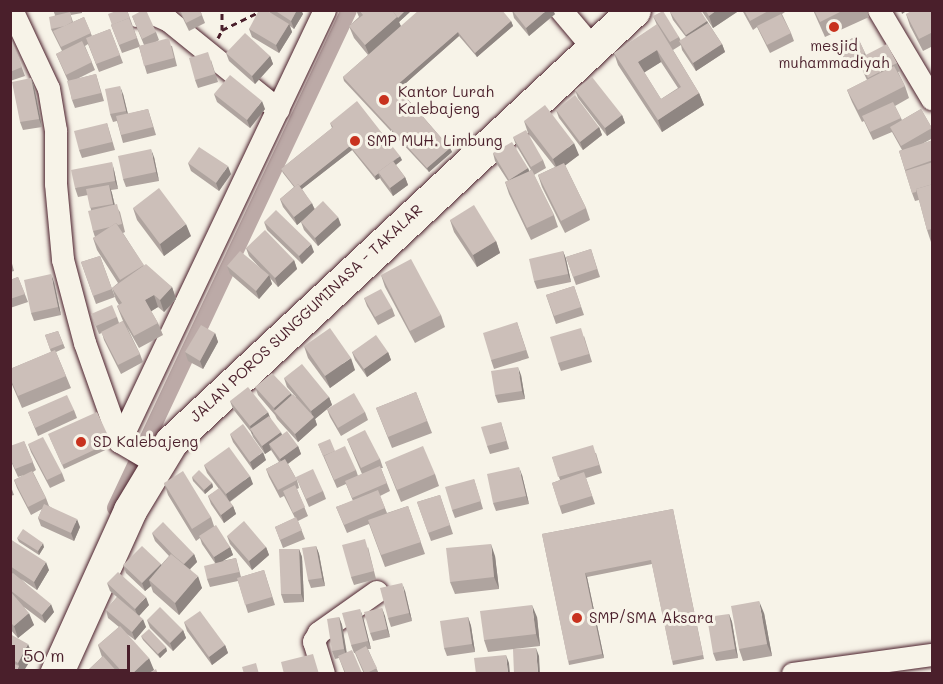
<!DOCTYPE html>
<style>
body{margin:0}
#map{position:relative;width:943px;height:684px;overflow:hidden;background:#f7f3e8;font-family:Mali,sans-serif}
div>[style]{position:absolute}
.canal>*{height:16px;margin:-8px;padding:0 8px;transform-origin:8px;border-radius:8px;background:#bcaaa7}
.path>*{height:3px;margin-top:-1.5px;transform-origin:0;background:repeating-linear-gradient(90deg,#4a1f2b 0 6px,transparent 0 10.5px)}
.roads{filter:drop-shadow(0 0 2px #4a1f2b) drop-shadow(0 0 2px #4a1f2b)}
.minor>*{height:22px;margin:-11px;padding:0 11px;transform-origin:11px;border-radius:11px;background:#f7f3e8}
.highway>*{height:33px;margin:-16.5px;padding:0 16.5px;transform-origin:16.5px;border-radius:16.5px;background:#f7f3e8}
.wall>*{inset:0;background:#afa49f}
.shaded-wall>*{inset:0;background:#8f8682}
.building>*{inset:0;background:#ccbfb9}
.dots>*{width:16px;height:16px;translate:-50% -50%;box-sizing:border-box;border:3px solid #f7f3e8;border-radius:50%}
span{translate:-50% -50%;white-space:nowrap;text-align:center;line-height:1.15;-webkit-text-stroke:6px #f7f3e8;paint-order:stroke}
.poi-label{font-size:15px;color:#4a1f2b}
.left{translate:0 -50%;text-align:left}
.street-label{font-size:15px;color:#4a1f2b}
.frame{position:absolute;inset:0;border:12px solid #4a1f2b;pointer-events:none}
.scale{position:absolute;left:12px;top:645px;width:118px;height:27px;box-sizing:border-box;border:3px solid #4a1f2b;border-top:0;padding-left:8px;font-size:18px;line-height:21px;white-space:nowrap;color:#4a1f2b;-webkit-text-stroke:4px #f7f3e8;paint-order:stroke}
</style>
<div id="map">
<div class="canal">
<div style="left:115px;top:508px;width:550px;rotate:-64.83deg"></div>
</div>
<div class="path">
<div style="left:222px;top:30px;width:46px;rotate:-26deg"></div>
<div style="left:218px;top:38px;width:9px;rotate:-63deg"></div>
<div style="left:222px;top:30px;width:20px;rotate:-90deg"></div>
</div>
<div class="roads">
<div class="minor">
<div style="left:12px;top:10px;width:87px;rotate:64.9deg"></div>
<div style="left:49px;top:89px;width:43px;rotate:80.5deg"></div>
<div style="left:56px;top:131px;width:53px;rotate:90deg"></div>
<div style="left:56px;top:184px;width:76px;rotate:84.7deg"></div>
<div style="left:63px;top:260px;width:86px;rotate:75.2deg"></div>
<div style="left:85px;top:343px;width:105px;rotate:70.5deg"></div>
<div style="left:120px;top:442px;width:42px;rotate:30.3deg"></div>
<div style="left:561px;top:10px;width:50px;rotate:49.9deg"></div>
<div style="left:879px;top:10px;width:104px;rotate:59.2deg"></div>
<div style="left:137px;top:16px;width:13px;rotate:-18deg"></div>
<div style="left:149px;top:12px;width:22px;rotate:24deg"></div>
<div style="left:169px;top:21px;width:141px;rotate:39deg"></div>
<div style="left:120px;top:442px;width:478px;rotate:-64.6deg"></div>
<div style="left:324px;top:674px;width:34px;rotate:-107deg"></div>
<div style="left:314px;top:642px;width:10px;rotate:-61deg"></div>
<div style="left:319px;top:633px;width:71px;rotate:-35.3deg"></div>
<div style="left:793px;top:674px;width:140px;rotate:-7.8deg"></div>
</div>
<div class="highway">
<div style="left:56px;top:674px;width:180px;rotate:-65.7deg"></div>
<div style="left:130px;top:510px;width:79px;rotate:-58.9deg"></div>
<div style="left:171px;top:442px;width:633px;rotate:-43.02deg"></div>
</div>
</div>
<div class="wall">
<div style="clip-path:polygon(53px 10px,69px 10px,73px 22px,84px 17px,92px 36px,110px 29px,123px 63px,99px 72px,88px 44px,85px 46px,95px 70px,77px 79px,96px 74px,104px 101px,75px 108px,72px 100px,68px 81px,56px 54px,62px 51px,51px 29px,55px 15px)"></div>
<div style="clip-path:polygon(82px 10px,82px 13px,71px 15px,69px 11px)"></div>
<div style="clip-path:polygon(127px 10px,140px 46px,144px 45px,132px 16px,156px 32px,159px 40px,156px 42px,172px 46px,177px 66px,147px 74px,139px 47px,122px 53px,111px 25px)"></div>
<div style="clip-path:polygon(179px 10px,200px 10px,205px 23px,189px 31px)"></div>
<div style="clip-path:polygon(269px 10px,301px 10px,303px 14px,294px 29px,290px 26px,292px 32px,279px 53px,252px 37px,249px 29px,270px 13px)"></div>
<div style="clip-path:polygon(356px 10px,412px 10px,399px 22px,401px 26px,511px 21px,513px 26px,477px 57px,459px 36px,399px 89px,450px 148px,452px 152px,429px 172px,344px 81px,343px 77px,368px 55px,354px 38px,349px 26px,359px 17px)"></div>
<div style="clip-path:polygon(512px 10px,555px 14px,529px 36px,514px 18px)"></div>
<div style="clip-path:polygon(701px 10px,736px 10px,737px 12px,713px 28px)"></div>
<div style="clip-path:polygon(742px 10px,784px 10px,785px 12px,782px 14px,791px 33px,794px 41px,770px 53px,757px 27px,753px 30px)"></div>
<div style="clip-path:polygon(813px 10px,867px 10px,869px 17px,825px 37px)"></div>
<div style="clip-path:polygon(933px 10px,933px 46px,923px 51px,910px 26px,906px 14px)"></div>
<div style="clip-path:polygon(evenodd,670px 12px,707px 21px,722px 44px,725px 52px,696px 71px,682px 50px,681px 45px,673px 50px,699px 93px,704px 105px,662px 132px,618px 65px,614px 53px,657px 25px,653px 16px,679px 37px,681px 41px,686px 37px,673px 20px,670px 12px,661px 62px,678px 88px,661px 99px,644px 72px,661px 62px)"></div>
<div style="clip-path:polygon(857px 36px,866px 55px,897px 63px,900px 71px,898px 72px,905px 86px,909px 98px,895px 106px,902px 120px,921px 109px,933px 130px,933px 138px,922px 144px,933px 140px,933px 242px,931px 242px,927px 230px,919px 200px,915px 201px,912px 193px,899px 151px,902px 150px,892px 132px,873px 140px,864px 121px,862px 122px,852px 102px,847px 90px,867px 80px,860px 65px,849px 70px,838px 45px)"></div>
<div style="clip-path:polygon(10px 39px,11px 39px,25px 76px,10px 81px)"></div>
<div style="clip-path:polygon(226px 53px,270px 56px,273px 64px,255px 84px,229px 61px)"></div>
<div style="clip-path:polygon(211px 60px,218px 82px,198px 88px,195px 80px)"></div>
<div style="clip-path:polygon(31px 78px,34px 86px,42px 127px,23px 130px,20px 122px)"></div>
<div style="clip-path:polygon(575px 90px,622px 115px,625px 123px,607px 136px,578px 98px)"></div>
<div style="clip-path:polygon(123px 94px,128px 114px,148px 109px,156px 135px,123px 143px,117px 121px,113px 122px,110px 114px)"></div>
<div style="clip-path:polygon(214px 94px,265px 109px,250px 128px,217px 102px)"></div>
<div style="clip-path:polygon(556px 110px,599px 127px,602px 135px,583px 150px,559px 118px)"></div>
<div style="clip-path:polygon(524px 121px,579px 155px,565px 165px,586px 208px,590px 220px,565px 233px,542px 187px,538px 175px,555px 167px,528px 133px)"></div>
<div style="clip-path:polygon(107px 123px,115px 150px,82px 158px,79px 150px)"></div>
<div style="clip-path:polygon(330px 123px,402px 160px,396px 165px,405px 177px,408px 185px,393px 196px,381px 180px,380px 178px,376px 180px,352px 150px,302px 189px,315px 209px,341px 225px,318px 246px,304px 230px,301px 222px,303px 220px,297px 225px,283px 207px,280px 199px,294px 187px,283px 173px,281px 169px,332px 128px)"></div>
<div style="clip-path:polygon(513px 137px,543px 160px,546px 168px,534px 175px,554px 215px,558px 227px,531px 240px,509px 194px,505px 182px,508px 181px,495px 161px,493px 153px,528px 168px,529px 171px,531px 170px,516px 145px)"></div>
<div style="clip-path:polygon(154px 157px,159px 181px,126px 187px,123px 179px)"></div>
<div style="clip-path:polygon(188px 163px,231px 174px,219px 191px,191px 171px)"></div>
<div style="clip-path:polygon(114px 170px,118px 189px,111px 190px,115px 205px,120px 212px,125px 232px,123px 233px,144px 266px,172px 287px,176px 299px,164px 312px,158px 307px,151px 311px,158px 323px,163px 335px,139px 348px,127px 327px,140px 354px,143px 362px,121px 374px,104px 340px,102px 333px,99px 334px,91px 314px,117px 317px,119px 323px,123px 321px,117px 306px,119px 305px,116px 300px,112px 288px,118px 283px,97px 250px,93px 238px,95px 237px,93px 231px,91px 210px,88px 195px,78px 197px,75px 188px)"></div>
<div style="clip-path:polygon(133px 208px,191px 236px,164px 256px,137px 220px)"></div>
<div style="clip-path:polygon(450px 220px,496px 241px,500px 253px,477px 267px,454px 232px)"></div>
<div style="clip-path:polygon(264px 222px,314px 252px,302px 264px,267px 230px)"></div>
<div style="clip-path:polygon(246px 248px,294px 260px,297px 269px,278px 287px,270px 278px,272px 284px,259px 299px,230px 274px,227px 266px,260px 268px,249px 256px)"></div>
<div style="clip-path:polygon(591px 249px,600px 277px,576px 285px,566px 257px)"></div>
<div style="clip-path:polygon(563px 251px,566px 259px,571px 282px,537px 289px,534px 281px)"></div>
<div style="clip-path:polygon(10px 256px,14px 271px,10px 272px)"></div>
<div style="clip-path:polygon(100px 256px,115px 297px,96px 304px,81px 262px)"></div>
<div style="clip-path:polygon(381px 275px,441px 315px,445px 327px,415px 343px,385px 287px)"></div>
<div style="clip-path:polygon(18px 277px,28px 302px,10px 308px,10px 280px)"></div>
<div style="clip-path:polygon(54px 282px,61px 315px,34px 321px,31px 313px)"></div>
<div style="clip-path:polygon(574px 286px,584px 315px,556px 324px,546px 295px)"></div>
<div style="clip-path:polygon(364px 298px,392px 308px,395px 316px,378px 325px,367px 306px)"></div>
<div style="clip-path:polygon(517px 322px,529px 358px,494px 369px,491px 360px)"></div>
<div style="clip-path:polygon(58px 331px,65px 348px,56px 352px,71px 388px,22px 408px,10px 380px,10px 369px,51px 352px,45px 335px)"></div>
<div style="clip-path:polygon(215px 333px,218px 342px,203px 369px,188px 361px,185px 352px)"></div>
<div style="clip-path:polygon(584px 336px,592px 362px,561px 371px,558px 363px)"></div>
<div style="clip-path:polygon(304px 346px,355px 370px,330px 388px,308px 358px)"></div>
<div style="clip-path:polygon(352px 352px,388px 352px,391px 360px,367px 377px,355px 360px)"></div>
<div style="clip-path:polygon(521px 375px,525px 399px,498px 403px,495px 395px)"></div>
<div style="clip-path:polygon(284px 378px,329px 397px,332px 405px,327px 409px,365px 412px,368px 420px,341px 436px,330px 417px,327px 409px,315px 419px,317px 425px,298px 442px,277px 419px,275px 415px,258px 395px,255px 387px,296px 397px,287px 387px)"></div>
<div style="clip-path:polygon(416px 392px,432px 433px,392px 448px,376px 408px)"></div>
<div style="clip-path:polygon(230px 401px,269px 417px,282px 435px,298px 446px,301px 454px,288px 464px,297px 480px,299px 488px,297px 489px,308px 516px,298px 521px,305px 539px,283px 548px,275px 527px,295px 518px,284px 496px,280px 498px,269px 477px,266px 469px,279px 462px,271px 450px,265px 454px,253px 437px,251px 432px,233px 409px)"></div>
<div style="clip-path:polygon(74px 410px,77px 418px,38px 436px,28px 412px)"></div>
<div style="clip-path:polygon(501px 422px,509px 449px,490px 454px,487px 446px)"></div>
<div style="clip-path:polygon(230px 434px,266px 460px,253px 470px,233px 442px)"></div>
<div style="clip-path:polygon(50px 438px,111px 442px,112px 447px,64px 469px)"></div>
<div style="clip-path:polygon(347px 439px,380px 459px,383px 468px,381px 468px,390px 491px,380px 496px,387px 513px,408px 506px,425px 554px,385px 567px,369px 524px,347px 533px,336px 507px,353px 501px,346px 484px,337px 488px,318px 444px,335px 451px,356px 470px,358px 476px,362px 474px)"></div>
<div style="clip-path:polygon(24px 441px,36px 470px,33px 472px,46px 498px,49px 506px,80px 527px,74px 541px,41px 526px,38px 518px,42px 509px,31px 515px,17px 488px,14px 480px,24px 475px,18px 477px,10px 459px)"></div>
<div style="clip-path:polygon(28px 444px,62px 473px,65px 481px,50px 488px,31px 452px)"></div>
<div style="clip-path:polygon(596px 453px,602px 473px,586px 478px,595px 504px,562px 514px,552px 483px,560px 480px,552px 457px)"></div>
<div style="clip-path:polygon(385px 462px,435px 474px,439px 486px,401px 502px)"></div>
<div style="clip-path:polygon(204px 465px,253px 484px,230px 502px,233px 506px,236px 514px,224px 523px,211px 504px,208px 496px,219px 489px,207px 473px)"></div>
<div style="clip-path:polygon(522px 475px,529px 504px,496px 511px,493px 503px)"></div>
<div style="clip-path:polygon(192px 477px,212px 483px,213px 487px,205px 494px,193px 481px)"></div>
<div style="clip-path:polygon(296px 477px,323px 491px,326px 499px,309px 507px)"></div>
<div style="clip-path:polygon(474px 479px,483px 509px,455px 518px,452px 510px)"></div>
<div style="clip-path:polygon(164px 483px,211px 517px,214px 526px,230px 547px,233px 555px,222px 561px,236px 558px,241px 577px,264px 570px,275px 605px,248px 613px,238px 581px,210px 587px,207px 579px,215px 563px,202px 544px,200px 538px,196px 541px,168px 495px)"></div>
<div style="clip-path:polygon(10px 484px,14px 495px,10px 496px)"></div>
<div style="clip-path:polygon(440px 495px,453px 534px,431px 541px,417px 502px)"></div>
<div style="clip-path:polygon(673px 509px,704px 659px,673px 665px,652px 564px,587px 577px,604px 658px,569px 665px,542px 534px)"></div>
<div style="clip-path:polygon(152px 533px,194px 554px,197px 562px,190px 569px,202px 588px,179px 615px,153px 592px,151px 586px,145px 591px,126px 573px,123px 565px,161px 564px,161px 565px,169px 556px,155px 541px)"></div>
<div style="clip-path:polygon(227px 536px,266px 547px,269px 555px,252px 570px,230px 544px)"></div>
<div style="clip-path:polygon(17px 538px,44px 547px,39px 555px,19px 542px)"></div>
<div style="clip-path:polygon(10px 539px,49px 570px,37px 590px,21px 579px,54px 612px,45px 623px,24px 607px,34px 625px,18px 638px,10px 629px,10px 575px,12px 573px,10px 572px)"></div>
<div style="clip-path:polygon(316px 546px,319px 554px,325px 586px,311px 588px,308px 580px)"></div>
<div style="clip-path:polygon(368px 547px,376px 579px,354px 585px,351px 577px)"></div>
<div style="clip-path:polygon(299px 549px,302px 557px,304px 602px,284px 603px,281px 594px)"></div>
<div style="clip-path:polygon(495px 556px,499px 589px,455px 594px,450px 582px)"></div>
<div style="clip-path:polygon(107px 583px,149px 605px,139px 616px,146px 627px,135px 640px,127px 634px,154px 670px,152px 671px,158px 674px,84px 674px,102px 657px,98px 645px,119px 627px,108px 618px,106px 610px,117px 597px,110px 591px)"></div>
<div style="clip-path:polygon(405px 591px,412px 621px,391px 627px,388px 618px)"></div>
<div style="clip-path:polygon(382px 608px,390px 637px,373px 641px,370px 633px)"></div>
<div style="clip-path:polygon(764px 613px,772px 656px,743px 661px,739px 649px)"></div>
<div style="clip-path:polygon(729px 614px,732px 622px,738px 658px,716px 661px,713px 653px)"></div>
<div style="clip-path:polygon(339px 617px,342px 625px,347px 653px,362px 674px,345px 674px,339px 658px,335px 659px,332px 651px)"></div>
<div style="clip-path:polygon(363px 617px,371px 649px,368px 649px,379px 674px,364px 674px,355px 653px,354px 653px,351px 645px)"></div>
<div style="clip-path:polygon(468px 617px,471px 626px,475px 652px,447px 656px,444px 648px)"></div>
<div style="clip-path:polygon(537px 617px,540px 646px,488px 652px,484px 640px)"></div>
<div style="clip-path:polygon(147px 620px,183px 630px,186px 638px,173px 651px,150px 628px)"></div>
<div style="clip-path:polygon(184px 622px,225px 645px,228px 653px,212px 665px,187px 631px)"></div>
<div style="clip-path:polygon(10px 634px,33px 656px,10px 674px)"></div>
<div style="clip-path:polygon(141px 636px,167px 651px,160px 658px,143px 640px)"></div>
</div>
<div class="shaded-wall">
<div style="clip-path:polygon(297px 10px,301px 10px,303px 14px,294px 29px,291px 21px)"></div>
<div style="clip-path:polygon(406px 10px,412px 10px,399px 22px,402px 29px,370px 57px,365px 45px,397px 17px)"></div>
<div style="clip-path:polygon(547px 10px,553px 10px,555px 14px,529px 36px,526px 28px)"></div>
<div style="clip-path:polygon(717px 10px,736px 10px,737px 12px,713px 28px,709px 16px)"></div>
<div style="clip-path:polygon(901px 10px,908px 10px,902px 14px)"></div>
<div style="clip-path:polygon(511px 21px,513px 26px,477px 57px,475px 53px)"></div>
<div style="clip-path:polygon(707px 21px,710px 29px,689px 43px,686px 35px)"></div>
<div style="clip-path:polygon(289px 24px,292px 32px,279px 53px,276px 45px)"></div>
<div style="clip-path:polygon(458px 32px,459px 36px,398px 90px,396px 86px)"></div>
<div style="clip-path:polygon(722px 44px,725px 52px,696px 71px,693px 63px)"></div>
<div style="clip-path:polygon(657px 50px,661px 62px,642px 74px,638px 62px)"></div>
<div style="clip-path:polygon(270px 56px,273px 64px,255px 84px,252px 76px)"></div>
<div style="clip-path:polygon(31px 78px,34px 86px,42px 127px,39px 119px)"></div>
<div style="clip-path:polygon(120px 86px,123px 94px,129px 119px,126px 111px)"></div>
<div style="clip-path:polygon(699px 93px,704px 105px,662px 132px,658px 120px)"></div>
<div style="clip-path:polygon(262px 101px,265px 109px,250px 128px,247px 120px)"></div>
<div style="clip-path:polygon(622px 115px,625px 123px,607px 136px,605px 128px)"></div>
<div style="clip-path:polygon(599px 127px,602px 135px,583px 150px,580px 142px)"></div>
<div style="clip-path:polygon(574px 143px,579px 155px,558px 171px,553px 159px)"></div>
<div style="clip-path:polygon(350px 146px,352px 150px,298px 192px,297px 188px)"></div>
<div style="clip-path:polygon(450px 148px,452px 152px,429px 172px,427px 168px)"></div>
<div style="clip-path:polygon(151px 149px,154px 157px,159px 181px,156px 172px)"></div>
<div style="clip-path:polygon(400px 156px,402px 160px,381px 176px,379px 173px)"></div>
<div style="clip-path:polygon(112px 162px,114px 170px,118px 189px,115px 181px)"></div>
<div style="clip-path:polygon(228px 166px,231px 174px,219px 191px,216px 183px)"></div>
<div style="clip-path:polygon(528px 168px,531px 176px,509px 180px)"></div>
<div style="clip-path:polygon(378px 173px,380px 178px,376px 180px,375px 176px)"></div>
<div style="clip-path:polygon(405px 177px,408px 185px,393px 196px,390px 188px)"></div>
<div style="clip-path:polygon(109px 185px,112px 193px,116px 212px,113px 204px)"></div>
<div style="clip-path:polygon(312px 203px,315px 211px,297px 225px,294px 217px)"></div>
<div style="clip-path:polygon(338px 217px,341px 225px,318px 246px,315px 238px)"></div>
<div style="clip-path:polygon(186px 224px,191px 236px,164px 256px,160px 244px)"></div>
<div style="clip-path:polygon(496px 241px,500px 253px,477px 267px,473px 255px)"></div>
<div style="clip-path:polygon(311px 244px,314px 252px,302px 264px,299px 256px)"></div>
<div style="clip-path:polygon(563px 251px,566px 259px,571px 282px,568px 274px)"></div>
<div style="clip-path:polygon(294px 260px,297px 269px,278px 287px,275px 278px)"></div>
<div style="clip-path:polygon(51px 274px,54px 282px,61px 315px,58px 307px)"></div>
<div style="clip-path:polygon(269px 275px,272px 284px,259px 299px,256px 291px)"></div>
<div style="clip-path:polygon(172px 287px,176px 299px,164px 312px,160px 300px)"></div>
<div style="clip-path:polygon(154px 295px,158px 307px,150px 312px,145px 300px)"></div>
<div style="clip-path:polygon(215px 333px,218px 342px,203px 369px,200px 361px)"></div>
<div style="clip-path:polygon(388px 352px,391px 360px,367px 377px,364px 369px)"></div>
<div style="clip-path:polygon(351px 358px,355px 370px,330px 388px,325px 376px)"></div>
<div style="clip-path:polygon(518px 367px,521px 375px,525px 399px,522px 391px)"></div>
<div style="clip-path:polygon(291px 393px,294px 401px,276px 413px,274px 408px)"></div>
<div style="clip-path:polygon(329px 397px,332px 405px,315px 419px,317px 425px,298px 442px,295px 434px,313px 418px,311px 411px)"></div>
<div style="clip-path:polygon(268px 412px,271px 420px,252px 434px,250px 426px)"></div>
<div style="clip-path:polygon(281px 432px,284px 441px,269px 444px,271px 450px,265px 454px,262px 446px)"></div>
<div style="clip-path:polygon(298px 446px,301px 454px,283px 467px,280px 459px)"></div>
<div style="clip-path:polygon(263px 452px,266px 460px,253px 470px,250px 462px)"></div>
<div style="clip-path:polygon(519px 467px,522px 475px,529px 504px,526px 496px)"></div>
<div style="clip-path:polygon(250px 476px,253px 484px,229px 502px,226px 494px)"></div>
<div style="clip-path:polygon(212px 483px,213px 487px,205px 494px,204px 490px)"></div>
<div style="clip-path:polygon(233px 506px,236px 514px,224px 523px,221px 515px)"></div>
<div style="clip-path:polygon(77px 519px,80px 527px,74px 541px,71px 533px)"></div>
<div style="clip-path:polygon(43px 543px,44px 547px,39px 555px,38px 551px)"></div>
<div style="clip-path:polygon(491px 544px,495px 556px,499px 589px,494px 577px)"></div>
<div style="clip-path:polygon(316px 546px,319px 554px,325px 586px,322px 578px)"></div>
<div style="clip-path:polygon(230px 547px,233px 555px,216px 565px,214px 557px)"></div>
<div style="clip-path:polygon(266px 547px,269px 555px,252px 570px,249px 561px)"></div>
<div style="clip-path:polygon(299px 549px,302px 557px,304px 602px,301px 594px)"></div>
<div style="clip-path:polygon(194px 554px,197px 562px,186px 573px,183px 565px)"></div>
<div style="clip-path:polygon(46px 562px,49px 570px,37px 590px,34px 582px)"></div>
<div style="clip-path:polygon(161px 564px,164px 572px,149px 580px,151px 586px,145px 591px,142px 583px)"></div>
<div style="clip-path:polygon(585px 573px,587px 577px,604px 658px,602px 654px)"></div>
<div style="clip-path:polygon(198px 576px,202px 588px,179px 615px,175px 603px)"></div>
<div style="clip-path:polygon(402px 583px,405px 591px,412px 621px,409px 613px)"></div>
<div style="clip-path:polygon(146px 597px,149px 605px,138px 617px,135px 609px)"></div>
<div style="clip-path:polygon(759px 601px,764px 613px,772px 656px,767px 644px)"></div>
<div style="clip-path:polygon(51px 604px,54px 612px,45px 623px,42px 615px)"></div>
<div style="clip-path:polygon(532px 605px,537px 617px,540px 646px,536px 634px)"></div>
<div style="clip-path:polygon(382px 608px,385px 616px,390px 637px,387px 629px)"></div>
<div style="clip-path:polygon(360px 609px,363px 617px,371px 649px,368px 641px)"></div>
<div style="clip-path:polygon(29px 613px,34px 625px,18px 638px,14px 626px)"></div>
<div style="clip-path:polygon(729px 614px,732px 622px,738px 658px,735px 649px)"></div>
<div style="clip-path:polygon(339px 617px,342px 625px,347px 657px,344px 649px)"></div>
<div style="clip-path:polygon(468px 617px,471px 626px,475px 652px,472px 644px)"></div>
<div style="clip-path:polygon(143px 619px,146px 627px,135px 640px,132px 632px)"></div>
<div style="clip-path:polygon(183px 630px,186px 638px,173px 651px,170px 643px)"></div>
<div style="clip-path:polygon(28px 644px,33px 656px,22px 674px,15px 674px,19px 666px,18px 663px)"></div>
<div style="clip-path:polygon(225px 645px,228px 653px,212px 665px,209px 657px)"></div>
<div style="clip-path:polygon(166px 647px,167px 651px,160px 658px,158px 654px)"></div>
<div style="clip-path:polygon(536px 648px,539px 656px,540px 674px,538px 674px)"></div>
<div style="clip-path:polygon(506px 655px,509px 663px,510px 674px,508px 674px)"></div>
<div style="clip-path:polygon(149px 658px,154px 670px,149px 674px,132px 674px)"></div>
</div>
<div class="building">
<div style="clip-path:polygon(53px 10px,68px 10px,68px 11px,54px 12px)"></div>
<div style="clip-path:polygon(119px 10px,127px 10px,130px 19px,129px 18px,112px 25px,108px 14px)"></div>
<div style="clip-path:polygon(143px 10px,146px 10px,156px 32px,142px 39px,132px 16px)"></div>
<div style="clip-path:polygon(180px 10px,200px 10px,202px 15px,186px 23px)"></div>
<div style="clip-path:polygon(259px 10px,266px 10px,289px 24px,276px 45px,249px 29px)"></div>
<div style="clip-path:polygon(274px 10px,297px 10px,291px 21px)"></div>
<div style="clip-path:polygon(359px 10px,392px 10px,397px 17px,365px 45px,349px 26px,363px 15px)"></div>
<div style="clip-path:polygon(392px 10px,406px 10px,398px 18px)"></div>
<div style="clip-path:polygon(419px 10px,502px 10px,511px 21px,475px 53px,458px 32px,396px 86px,450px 148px,427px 168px,343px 77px)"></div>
<div style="clip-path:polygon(512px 10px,547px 10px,526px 28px)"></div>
<div style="clip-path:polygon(672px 10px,700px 10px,707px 21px,686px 35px,670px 12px)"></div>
<div style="clip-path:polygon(705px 10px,717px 10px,709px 16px)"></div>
<div style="clip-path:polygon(744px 10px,770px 10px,750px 21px)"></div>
<div style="clip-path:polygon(814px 10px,844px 10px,820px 22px)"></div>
<div style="clip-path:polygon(913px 10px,933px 10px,933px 32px,919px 39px,906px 14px)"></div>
<div style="clip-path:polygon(663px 11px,679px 37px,670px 42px,653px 16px)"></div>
<div style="clip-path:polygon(70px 12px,72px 22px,65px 26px,51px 29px,49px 17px)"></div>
<div style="clip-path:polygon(781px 14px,791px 33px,767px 45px,757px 26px)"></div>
<div style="clip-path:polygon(84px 17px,91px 33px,61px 47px,53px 31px)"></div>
<div style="clip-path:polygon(129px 18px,137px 38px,119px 45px,111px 25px)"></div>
<div style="clip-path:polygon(708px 23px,722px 44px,693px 63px,679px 41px)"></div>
<div style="clip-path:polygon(evenodd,657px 24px,699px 93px,658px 120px,614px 53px,657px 24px,657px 50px,681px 87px,661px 99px,638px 62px,657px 50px)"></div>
<div style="clip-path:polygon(110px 29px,120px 55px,96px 64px,86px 38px)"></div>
<div style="clip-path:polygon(245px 33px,270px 56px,252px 76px,226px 53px)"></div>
<div style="clip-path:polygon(857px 36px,865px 53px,846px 62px,838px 45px)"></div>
<div style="clip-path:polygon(169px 38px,174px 58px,144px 66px,139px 46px)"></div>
<div style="clip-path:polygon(10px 39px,11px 39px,22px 67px,10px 72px)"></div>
<div style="clip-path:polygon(82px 41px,92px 62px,66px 75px,56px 54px)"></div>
<div style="clip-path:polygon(887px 44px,897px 63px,868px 78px,858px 59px)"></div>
<div style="clip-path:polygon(208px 52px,215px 74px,195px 80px,189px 58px)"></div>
<div style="clip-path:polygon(894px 66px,905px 86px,858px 110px,847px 90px)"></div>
<div style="clip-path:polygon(96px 74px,101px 93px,72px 100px,67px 81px)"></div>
<div style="clip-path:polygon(230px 75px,262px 101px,247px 120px,214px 94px)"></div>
<div style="clip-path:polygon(592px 77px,622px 115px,605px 128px,575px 90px)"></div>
<div style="clip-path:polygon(31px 78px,39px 119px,20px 122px,12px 82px)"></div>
<div style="clip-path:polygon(120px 86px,126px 111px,110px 114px,105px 89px)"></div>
<div style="clip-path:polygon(575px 95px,599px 127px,580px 142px,556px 110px)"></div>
<div style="clip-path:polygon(357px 101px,400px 156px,378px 172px,379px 173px,375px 176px,350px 146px,300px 186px,298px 184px,295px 187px,281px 169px,333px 127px,330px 123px)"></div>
<div style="clip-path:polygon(893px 102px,901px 118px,870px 132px,862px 116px)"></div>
<div style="clip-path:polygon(545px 105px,574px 143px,553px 159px,524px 121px)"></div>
<div style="clip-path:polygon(148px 109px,153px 127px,121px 135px,116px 116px)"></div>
<div style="clip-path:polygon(921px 109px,932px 128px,901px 146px,890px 127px)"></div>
<div style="clip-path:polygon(107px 123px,112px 142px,79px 150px,74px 131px)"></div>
<div style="clip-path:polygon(526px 130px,543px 160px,531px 167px,513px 137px)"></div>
<div style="clip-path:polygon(933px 140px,933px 160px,905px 170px,899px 151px)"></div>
<div style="clip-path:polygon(512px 142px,528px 168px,509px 180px,493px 153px)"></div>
<div style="clip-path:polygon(199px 147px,228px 166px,216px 183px,188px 163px)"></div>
<div style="clip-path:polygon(151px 149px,156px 172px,123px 179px,118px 156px)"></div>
<div style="clip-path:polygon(393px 161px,405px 177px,390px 188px,378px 172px)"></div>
<div style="clip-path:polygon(112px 162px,115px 181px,75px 188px,71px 170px)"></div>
<div style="clip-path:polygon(933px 162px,933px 184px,916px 189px,916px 192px,912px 193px,905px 171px)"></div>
<div style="clip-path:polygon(564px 163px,586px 208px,561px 221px,538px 175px)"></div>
<div style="clip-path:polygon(532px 170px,554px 215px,527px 228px,505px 182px)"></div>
<div style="clip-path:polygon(298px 184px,312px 203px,294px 217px,280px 199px)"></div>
<div style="clip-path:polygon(933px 184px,933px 229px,927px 230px,916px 189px)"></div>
<div style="clip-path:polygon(109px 185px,113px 204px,90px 208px,86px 189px)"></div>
<div style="clip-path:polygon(159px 188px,186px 224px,160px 244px,133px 208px)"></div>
<div style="clip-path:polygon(323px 201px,338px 217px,315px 238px,301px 222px)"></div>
<div style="clip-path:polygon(117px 204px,122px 224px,118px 225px,116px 223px,110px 227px,93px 231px,88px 211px)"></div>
<div style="clip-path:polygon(474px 205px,496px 241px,473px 255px,450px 220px)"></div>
<div style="clip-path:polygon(276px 210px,311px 244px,299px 256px,264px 222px)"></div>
<div style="clip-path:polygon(116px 223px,144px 265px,120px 280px,93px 238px)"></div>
<div style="clip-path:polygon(265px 230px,294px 260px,275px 278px,246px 248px)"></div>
<div style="clip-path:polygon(591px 249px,597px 269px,573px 277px,566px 257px)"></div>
<div style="clip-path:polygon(240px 251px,269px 275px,256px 291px,227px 266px)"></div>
<div style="clip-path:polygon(563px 251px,568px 274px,534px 281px,529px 259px)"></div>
<div style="clip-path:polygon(100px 256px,112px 289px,93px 296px,81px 262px)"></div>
<div style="clip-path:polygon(411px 259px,441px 315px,410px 331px,381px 275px)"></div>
<div style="clip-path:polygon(146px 264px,172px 287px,160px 300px,154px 295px,145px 300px,158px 323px,134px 336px,117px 306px,122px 303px,112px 288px)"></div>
<div style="clip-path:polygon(51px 274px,58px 307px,31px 313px,24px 280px)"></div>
<div style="clip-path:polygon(18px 277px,25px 294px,10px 299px,10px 280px)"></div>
<div style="clip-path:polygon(574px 286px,581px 307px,554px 316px,546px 295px)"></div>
<div style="clip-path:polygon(381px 289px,392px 308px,375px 317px,364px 298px)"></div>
<div style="clip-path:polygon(112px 305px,117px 317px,96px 326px,91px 314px)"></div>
<div style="clip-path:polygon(123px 321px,140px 354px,118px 365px,101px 332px)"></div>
<div style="clip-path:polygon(517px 322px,526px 350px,491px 360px,483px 333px)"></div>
<div style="clip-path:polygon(201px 325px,215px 333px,200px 361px,185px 352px)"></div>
<div style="clip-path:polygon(330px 328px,351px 358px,325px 376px,304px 346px)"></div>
<div style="clip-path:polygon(581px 328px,589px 354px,558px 363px,550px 337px)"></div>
<div style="clip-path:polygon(58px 331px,63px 344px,50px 349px,45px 335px)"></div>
<div style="clip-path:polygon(376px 335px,388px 352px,364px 369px,352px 352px)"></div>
<div style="clip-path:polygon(55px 350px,66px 376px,18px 396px,10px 378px,10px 369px)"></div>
<div style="clip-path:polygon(302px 364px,329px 397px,311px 411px,284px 378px)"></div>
<div style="clip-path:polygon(518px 367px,522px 391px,495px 395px,491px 371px)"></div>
<div style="clip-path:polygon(272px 373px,291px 393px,274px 408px,255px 387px)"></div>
<div style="clip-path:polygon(248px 387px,268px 412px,250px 426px,230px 401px)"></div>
<div style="clip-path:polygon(416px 392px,427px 421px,388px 437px,376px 408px)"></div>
<div style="clip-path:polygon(354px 393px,365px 412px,338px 428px,327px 409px)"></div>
<div style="clip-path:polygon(293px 394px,314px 417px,295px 434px,274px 411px)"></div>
<div style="clip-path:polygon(67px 395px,74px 410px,35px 428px,28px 412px)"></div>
<div style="clip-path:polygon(97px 412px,111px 442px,62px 465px,48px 434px)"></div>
<div style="clip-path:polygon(269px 416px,281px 432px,262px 446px,250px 429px)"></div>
<div style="clip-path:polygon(501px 422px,506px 441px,487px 446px,481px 427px)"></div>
<div style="clip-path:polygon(243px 424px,263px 452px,250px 462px,230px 434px)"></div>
<div style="clip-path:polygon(365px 430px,380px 459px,361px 468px,347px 439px)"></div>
<div style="clip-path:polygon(287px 431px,298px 446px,280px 459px,269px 444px)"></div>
<div style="clip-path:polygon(43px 437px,62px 473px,47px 480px,28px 444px)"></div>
<div style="clip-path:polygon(330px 439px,335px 451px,323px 456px,318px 444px)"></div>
<div style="clip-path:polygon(24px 441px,33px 462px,15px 469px,10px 458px,10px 446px)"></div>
<div style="clip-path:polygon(593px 445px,599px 465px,558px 477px,552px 457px)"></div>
<div style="clip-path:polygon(345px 446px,356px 470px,334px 480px,324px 456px)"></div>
<div style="clip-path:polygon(423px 446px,435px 474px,397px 490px,385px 462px)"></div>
<div style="clip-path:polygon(229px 447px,250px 476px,226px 494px,204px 465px)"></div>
<div style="clip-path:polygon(285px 459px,297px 480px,278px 490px,266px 469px)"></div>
<div style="clip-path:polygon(380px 466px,387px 483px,352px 498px,345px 481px)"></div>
<div style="clip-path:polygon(519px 467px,526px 496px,493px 503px,487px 474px)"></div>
<div style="clip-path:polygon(313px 469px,323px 491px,306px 499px,296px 477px)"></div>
<div style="clip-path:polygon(199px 470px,212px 483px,204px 490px,192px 477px)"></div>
<div style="clip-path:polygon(32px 471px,46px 498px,28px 507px,14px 480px)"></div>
<div style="clip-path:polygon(183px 471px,211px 517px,192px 529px,164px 483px)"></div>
<div style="clip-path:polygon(584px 472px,592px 496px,559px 506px,552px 483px)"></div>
<div style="clip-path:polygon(474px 479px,481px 501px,452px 510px,445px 487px)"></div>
<div style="clip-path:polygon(295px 485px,305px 507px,293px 513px,283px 491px)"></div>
<div style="clip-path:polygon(219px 488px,233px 506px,221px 515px,208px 496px)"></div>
<div style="clip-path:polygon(378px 490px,385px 508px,344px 525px,336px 507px)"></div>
<div style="clip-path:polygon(440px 495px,450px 525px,428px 533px,417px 502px)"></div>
<div style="clip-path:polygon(44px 504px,77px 519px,71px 533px,38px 518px)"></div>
<div style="clip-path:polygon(408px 506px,421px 542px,381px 555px,368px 520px)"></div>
<div style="clip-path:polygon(673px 509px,703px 655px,672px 661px,651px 560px,585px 573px,602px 654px,568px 661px,542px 534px)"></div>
<div style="clip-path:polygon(296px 517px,302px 530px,280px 540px,275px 527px)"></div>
<div style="clip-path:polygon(244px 521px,266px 547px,249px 561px,227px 536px)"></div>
<div style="clip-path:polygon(163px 522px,194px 554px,184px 564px,173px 555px,152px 533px)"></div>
<div style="clip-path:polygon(216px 525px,230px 547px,214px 557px,199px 536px)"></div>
<div style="clip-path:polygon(23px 529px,43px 543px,38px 551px,17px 538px)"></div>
<div style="clip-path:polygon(10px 539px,46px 562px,34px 582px,10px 566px)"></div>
<div style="clip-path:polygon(365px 539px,374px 571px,351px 577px,342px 545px)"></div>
<div style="clip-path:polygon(491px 544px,494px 577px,450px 582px,446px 548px)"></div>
<div style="clip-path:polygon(142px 546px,161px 564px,142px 583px,123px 565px)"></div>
<div style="clip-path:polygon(316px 546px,322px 578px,308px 580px,302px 548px)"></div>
<div style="clip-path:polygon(279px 549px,299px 549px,301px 594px,281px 594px)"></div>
<div style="clip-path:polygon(171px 554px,198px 576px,175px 603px,149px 580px)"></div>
<div style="clip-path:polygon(236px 558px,239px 572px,207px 579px,204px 566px)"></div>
<div style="clip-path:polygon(264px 570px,272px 597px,245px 605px,237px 578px)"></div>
<div style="clip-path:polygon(118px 572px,146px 597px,135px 609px,107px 583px)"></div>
<div style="clip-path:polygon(13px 573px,51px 604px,42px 615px,10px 590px,10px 575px)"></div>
<div style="clip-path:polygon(402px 583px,409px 613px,388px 618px,380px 588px)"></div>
<div style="clip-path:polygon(10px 591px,29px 613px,14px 626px,10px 622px)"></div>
<div style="clip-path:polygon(117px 597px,143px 619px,132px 632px,106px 610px)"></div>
<div style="clip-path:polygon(759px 601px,767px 644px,739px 649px,731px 606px)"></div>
<div style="clip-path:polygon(532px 605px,536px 634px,484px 640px,480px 611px)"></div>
<div style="clip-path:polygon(160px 607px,183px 630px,170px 643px,147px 620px)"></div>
<div style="clip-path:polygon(382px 608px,387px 629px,370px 633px,364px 612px)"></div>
<div style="clip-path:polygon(360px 609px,368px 641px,351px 645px,342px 613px)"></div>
<div style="clip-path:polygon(200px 611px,225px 645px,209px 657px,184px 622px)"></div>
<div style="clip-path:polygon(729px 614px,735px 649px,713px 653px,707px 617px)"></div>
<div style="clip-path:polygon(339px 617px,344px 649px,332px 651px,327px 619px)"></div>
<div style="clip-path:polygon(468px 617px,472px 644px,444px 648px,440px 621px)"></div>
<div style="clip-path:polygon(120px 626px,149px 658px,132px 674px,124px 674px,98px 645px)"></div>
<div style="clip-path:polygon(149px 629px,166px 647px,158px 654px,141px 636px)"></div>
<div style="clip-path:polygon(10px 634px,28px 644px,18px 663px,10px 658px)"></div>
<div style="clip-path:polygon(366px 646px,377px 668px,365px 674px,355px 652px)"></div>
<div style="clip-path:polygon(536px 648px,538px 674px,514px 674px,513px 649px)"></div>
<div style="clip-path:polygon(352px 650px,362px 673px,362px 674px,346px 674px,338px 656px)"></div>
<div style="clip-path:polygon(313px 654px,319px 674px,284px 674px,281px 662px)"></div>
<div style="clip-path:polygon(506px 655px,508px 674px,476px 674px,474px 658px)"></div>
<div style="clip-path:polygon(103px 656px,119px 674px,84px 674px)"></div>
<div style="clip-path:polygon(10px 662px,19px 666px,15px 674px,10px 674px)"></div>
<div style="clip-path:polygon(256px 663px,259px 674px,244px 674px,242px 667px)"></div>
<div style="clip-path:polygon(156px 669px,158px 674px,147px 674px)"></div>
</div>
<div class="dots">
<div style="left:834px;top:27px;background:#c8321e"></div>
<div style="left:384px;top:100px;background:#c8321e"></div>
<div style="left:355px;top:141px;background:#c8321e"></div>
<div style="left:81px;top:442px;background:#c8321e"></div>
<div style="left:577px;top:618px;background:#c8321e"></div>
</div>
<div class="poi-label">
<span style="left:834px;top:54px">mesjid<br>muhammadiyah</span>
<span class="left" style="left:398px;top:100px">Kantor Lurah<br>Kalebajeng</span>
<span class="left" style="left:367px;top:141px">SMP MUH. Limbung</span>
<span class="left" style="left:93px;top:442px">SD Kalebajeng</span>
<span class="left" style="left:589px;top:618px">SMP/SMA Aksara</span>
</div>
<div class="street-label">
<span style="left:306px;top:313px;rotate:-43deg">JALAN POROS SUNGGUMINASA - TAKALAR</span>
</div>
<div class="frame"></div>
<div class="scale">50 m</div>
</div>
